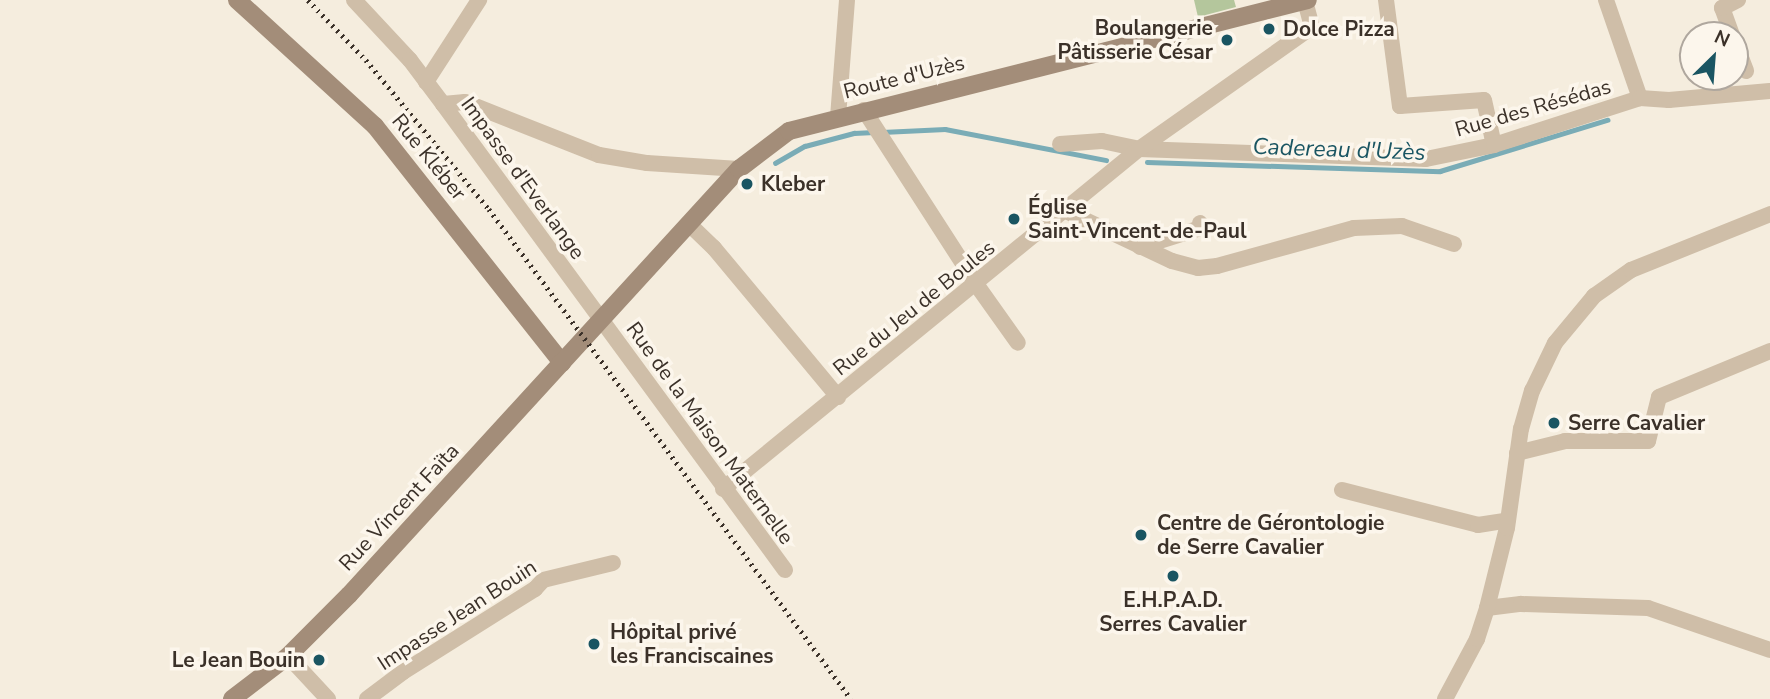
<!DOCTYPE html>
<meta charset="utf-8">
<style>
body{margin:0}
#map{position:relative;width:1770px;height:699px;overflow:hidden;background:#f5edde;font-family:"Nunito Sans",sans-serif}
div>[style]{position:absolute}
.green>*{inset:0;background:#b4c69c}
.stream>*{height:4.5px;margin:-2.25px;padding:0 2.25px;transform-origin:2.25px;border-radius:2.25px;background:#7aacb6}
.street>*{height:16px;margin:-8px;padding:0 8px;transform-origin:8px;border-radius:8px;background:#cfbea8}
.secondary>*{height:18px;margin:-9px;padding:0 9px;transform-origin:9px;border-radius:9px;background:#a38d79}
.rail>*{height:4.5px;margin-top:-2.25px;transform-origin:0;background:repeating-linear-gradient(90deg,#3b3129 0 2px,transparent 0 7px)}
.dots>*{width:19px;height:19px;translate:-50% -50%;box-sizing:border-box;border:4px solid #fcf6ec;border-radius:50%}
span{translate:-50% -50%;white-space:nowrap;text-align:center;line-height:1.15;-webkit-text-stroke:7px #fcf6ec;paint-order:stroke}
.poi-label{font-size:21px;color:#3b3129;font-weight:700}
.right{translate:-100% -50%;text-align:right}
.left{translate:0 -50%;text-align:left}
.street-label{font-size:21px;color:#3b3129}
.water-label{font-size:23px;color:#1a5562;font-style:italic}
.north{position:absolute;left:1679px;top:21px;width:70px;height:70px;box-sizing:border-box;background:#fcf6ec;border:2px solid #afa79e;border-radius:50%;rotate:25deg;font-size:19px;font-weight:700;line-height:28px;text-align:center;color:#3b3129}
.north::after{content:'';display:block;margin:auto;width:24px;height:32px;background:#1a5562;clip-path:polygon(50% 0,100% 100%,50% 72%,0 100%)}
</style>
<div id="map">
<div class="green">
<div style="clip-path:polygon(1194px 0,1234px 0,1236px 7px,1198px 17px)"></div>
</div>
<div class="stream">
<div style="left:882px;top:132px;width:63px;rotate:-2.7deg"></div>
<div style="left:945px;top:129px;width:164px;rotate:10.9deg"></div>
<div style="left:1147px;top:162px;width:293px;rotate:1.8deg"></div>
<div style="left:1440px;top:171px;width:175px;rotate:-17deg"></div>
<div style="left:775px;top:163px;width:34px;rotate:-30deg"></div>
<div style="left:805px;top:146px;width:51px;rotate:-14.9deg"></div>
<div style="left:854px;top:133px;width:20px;rotate:-3deg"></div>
</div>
<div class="street">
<div style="left:354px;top:0;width:82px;rotate:47deg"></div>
<div style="left:410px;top:60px;width:55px;rotate:53.1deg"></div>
<div style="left:443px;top:104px;width:578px;rotate:53.72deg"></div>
<div style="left:1386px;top:0;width:107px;rotate:82.5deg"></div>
<div style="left:1400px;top:106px;width:84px;rotate:-4.1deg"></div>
<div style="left:1484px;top:100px;width:46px;rotate:77.5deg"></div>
<div style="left:1606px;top:0;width:104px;rotate:70.9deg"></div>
<div style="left:1732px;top:35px;width:29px;rotate:-110deg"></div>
<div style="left:1722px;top:8px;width:18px;rotate:-27deg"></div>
<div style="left:1735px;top:42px;width:31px;rotate:69deg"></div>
<div style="left:426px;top:82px;width:98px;rotate:-57.1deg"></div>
<div style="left:443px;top:104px;width:22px;rotate:-5deg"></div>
<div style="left:465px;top:102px;width:144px;rotate:21.6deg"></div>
<div style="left:599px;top:155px;width:49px;rotate:9.5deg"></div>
<div style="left:647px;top:163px;width:92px;rotate:3.7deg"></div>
<div style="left:864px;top:110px;width:207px;rotate:57.2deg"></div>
<div style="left:976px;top:284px;width:72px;rotate:54.6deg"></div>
<div style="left:838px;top:117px;width:117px;rotate:-85.6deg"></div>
<div style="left:1060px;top:144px;width:42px;rotate:-4.1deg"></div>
<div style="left:1102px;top:141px;width:38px;rotate:12deg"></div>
<div style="left:1139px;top:149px;width:287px;rotate:2deg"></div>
<div style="left:1426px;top:159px;width:69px;rotate:-11.6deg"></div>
<div style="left:1494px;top:145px;width:153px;rotate:-17.8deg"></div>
<div style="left:1640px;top:98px;width:29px;rotate:4deg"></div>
<div style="left:1669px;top:100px;width:101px;rotate:-5.1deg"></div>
<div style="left:1066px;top:211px;width:117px;rotate:25.3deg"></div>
<div style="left:1172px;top:261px;width:27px;rotate:15deg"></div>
<div style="left:1198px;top:268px;width:19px;rotate:-6deg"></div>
<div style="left:1217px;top:266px;width:142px;rotate:-15.5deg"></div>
<div style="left:1354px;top:228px;width:48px;rotate:-2.4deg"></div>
<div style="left:1402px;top:226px;width:55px;rotate:19.1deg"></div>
<div style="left:689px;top:224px;width:35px;rotate:44deg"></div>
<div style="left:714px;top:248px;width:194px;rotate:50.2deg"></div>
<div style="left:1140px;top:247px;width:64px;rotate:-17.3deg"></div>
<div style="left:1201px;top:228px;width:5px;rotate:-101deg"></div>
<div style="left:1517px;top:453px;width:49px;rotate:-14deg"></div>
<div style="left:1565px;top:441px;width:83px"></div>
<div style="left:1648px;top:441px;width:45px;rotate:-76deg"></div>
<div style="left:1659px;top:397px;width:120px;rotate:-22.5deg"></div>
<div style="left:723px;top:489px;width:537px;rotate:-39.26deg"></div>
<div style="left:1139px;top:149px;width:212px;rotate:-35.2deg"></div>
<div style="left:1312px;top:27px;width:27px;rotate:-105deg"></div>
<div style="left:1342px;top:490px;width:140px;rotate:14.4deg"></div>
<div style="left:1478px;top:525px;width:30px;rotate:-9deg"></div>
<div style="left:1487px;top:608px;width:34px;rotate:-7deg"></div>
<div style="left:1521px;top:604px;width:127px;rotate:1.8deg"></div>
<div style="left:1648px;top:608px;width:129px;rotate:19deg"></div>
<div style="left:288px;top:656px;width:59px;rotate:47.1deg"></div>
<div style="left:367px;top:699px;width:45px;rotate:-36.9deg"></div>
<div style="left:403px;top:672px;width:156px;rotate:-32.2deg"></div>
<div style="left:535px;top:589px;width:12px;rotate:-48deg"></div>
<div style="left:543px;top:580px;width:72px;rotate:-13.7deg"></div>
<div style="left:1445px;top:699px;width:68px;rotate:-61.9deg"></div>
<div style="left:1477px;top:639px;width:33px;rotate:-72deg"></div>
<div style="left:1487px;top:608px;width:82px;rotate:-76deg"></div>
<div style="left:1507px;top:528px;width:100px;rotate:-82deg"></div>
<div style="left:1521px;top:429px;width:40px;rotate:-74deg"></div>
<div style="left:1532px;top:391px;width:53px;rotate:-64.4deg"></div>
<div style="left:1555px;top:343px;width:61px;rotate:-50.3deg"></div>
<div style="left:1594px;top:296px;width:45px;rotate:-35.1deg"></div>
<div style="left:1631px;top:270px;width:150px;rotate:-21.9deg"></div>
</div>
<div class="secondary">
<div style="left:237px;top:0;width:187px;rotate:42.4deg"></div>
<div style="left:375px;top:126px;width:302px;rotate:51.7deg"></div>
<div style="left:232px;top:699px;width:71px;rotate:-37.5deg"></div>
<div style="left:288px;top:656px;width:86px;rotate:-45deg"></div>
<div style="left:349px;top:595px;width:578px;rotate:-47.53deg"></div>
<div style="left:739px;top:169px;width:63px;rotate:-37.2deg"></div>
<div style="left:789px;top:131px;width:535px;rotate:-14.17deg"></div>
</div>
<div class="rail">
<div style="left:308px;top:0;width:83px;rotate:46deg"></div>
<div style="left:366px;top:60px;width:193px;rotate:50.5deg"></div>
<div style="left:489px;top:209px;width:609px;rotate:53.54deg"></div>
</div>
<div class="dots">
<div style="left:1269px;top:29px;background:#1a5562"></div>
<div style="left:1227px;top:40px;background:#1a5562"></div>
<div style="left:747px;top:184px;background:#1a5562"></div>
<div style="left:1014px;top:219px;background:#1a5562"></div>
<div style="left:1554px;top:423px;background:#1a5562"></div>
<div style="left:1141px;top:535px;background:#1a5562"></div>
<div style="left:1173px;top:576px;background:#1a5562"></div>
<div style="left:594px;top:644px;background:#1a5562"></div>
<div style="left:319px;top:660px;background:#1a5562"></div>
</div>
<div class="poi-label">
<span class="right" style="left:1213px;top:40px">Boulangerie<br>Pâtisserie César</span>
<span class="left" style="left:1283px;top:29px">Dolce Pizza</span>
<span class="left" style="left:761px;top:184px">Kleber</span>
<span class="left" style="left:1028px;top:219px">Église<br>Saint-Vincent-de-Paul</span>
<span class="left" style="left:1568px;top:423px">Serre Cavalier</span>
<span class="left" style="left:1157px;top:535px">Centre de Gérontologie<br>de Serre Cavalier</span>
<span style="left:1173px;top:612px">E.H.P.A.D.<br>Serres Cavalier</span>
<span class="left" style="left:610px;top:644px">Hôpital privé<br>les Franciscaines</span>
<span class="right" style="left:305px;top:660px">Le Jean Bouin</span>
</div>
<div class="street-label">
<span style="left:904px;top:77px;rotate:-14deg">Route d'Uzès</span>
<span style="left:1533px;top:108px;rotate:-16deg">Rue des Résédas</span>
<span style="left:429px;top:157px;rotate:51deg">Rue Kléber</span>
<span style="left:523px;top:178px;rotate:54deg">Impasse d'Everlange</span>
<span style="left:914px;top:308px;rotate:-39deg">Rue du Jeu de Boules</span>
<span style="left:710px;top:433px;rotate:54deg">Rue de la Maison Maternelle</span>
<span style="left:399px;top:507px;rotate:-47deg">Rue Vincent Faïta</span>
<span style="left:457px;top:615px;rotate:-33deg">Impasse Jean Bouin</span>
</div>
<div class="water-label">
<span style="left:1339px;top:150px;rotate:2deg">Cadereau d'Uzès</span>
</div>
<div class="north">N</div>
</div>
